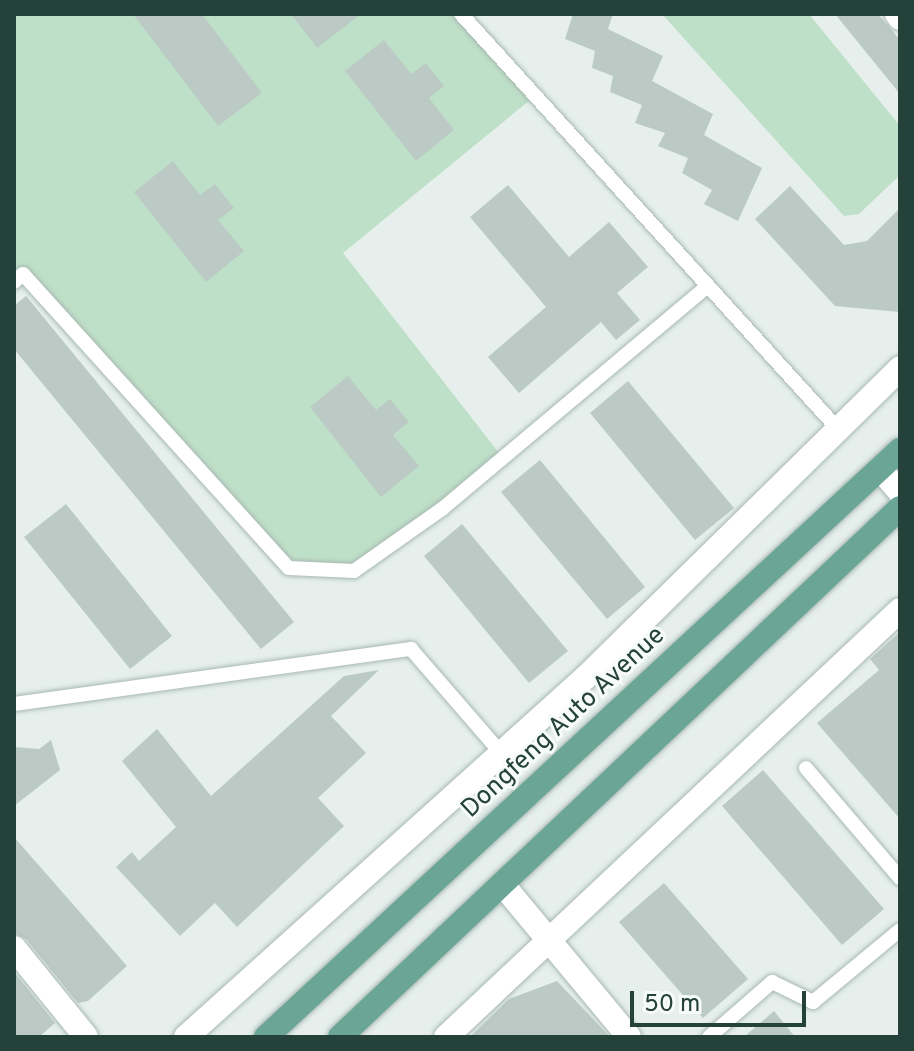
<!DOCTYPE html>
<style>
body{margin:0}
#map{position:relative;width:914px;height:1051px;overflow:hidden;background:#e6efeb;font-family:Overpass,sans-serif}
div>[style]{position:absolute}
.green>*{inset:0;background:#bfe0c8}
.building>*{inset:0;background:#bbcac4}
.roads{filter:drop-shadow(0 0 2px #a8b8b2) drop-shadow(0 0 2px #a8b8b2)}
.lane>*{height:14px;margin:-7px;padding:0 7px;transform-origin:7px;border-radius:7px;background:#fff}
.street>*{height:24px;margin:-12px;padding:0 12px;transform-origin:12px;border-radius:12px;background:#fff}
.secondary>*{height:24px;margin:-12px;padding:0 12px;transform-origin:12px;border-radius:12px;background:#fff}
.primary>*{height:24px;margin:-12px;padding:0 12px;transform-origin:12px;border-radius:12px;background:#6aa596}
span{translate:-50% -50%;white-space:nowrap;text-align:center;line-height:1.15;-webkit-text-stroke:6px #f7fbf9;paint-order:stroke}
.street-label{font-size:26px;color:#24423a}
.frame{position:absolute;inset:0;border:16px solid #24423a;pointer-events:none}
.scale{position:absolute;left:630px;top:991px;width:176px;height:36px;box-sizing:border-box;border:4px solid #24423a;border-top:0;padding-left:10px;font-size:24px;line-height:28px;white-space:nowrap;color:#24423a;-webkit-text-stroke:6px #f7fbf9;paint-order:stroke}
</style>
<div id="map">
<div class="green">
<div style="clip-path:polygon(14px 14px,461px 14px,535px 96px,343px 253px,503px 458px,354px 571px,289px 568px,24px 275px,14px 282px)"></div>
<div style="clip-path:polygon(662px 14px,809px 14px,900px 126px,900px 175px,859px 214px,844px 216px)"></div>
</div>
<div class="building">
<div style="clip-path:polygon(133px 14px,202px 14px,262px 93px,218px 126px)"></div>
<div style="clip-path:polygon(291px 14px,361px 14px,317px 48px)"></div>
<div style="clip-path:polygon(573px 14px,613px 14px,608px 29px,663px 56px,652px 81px,713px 114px,704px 135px,762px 168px,738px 221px,704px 204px,712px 190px,682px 173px,688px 158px,658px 146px,665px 133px,635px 123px,642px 105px,610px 92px,613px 76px,592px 68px,595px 51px,565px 39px)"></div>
<div style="clip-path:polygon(835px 14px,878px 14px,900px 40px,900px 94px)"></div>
<div style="clip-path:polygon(384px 40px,411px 74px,426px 63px,444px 86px,429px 98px,454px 130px,416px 161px,345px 71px)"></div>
<div style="clip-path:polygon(173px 161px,200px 195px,215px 184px,234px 208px,218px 220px,244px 251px,206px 282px,134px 192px)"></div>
<div style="clip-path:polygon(508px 185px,569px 257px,609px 222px,648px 267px,617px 293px,640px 320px,616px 340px,601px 322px,519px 393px,488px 357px,546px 307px,470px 217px)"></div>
<div style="clip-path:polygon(790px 186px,844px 245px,867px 241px,900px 208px,900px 312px,835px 306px,755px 219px)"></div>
<div style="clip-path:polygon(26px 296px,294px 622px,261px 649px,14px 349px,14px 306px)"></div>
<div style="clip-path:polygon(348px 376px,376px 410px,390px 399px,409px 422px,393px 435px,419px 466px,381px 497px,310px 407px)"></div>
<div style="clip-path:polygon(628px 381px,734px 508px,695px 540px,590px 413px)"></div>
<div style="clip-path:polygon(540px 460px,645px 587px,607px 619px,501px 492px)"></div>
<div style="clip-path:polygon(66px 504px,172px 636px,130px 669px,24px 537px)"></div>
<div style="clip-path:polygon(462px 524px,568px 651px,529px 683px,424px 556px)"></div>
<div style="clip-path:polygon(900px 632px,900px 819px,817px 723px,879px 670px,870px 659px)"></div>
<div style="clip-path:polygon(379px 670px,331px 716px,366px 753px,318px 798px,344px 826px,237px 927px,215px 903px,180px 936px,116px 867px,132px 852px,139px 861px,176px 827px,122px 761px,157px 729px,211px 796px,344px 676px)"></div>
<div style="clip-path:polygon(51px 740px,60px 770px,14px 806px,14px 747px,39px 749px)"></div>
<div style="clip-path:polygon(763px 770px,884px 909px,842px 945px,722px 806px)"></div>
<div style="clip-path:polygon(14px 837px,127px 966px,88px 1001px,78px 1003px,26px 939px,14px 933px)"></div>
<div style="clip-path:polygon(664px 883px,748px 979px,703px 1018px,619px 922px)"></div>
<div style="clip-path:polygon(14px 972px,55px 1023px,39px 1037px,14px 1037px)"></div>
<div style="clip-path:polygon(557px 981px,610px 1037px,470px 1037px,509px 999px)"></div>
<div style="clip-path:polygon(774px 1011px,795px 1037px,744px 1037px)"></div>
</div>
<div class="roads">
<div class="lane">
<div style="left:461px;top:14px;width:561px;rotate:47.75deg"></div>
<div style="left:14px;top:282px;width:12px;rotate:-42deg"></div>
<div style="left:23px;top:274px;width:396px;rotate:47.9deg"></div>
<div style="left:289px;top:568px;width:65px;rotate:2.6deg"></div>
<div style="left:354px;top:571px;width:108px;rotate:-35.2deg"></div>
<div style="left:442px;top:509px;width:347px;rotate:-40deg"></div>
<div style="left:14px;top:704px;width:401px;rotate:-7.9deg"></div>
<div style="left:411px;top:649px;width:139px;rotate:49.1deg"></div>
<div style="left:806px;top:768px;width:145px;rotate:49.5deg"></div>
<div style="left:709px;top:1037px;width:84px;rotate:-41.1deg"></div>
<div style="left:772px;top:982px;width:46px;rotate:26deg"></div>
<div style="left:813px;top:1002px;width:113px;rotate:-39.6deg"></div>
</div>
<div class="street">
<div style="left:897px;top:14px;width:5px;rotate:53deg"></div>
<div style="left:503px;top:885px;width:197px;rotate:50.3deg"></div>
<div style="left:14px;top:948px;width:114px;rotate:51deg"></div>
</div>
<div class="secondary">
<div style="left:880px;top:469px;width:30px;rotate:49deg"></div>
<div style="left:186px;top:1037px;width:538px;rotate:-41.99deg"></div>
<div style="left:586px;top:677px;width:441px;rotate:-44.5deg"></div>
<div style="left:446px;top:1037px;width:623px;rotate:-43.24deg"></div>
</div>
<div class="primary">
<div style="left:266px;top:1037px;width:864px;rotate:-42.8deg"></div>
<div style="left:340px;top:1037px;width:770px;rotate:-43.37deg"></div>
</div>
</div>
<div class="street-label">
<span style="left:564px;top:723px;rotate:-43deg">Dongfeng Auto Avenue</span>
</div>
<div class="frame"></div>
<div class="scale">50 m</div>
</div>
